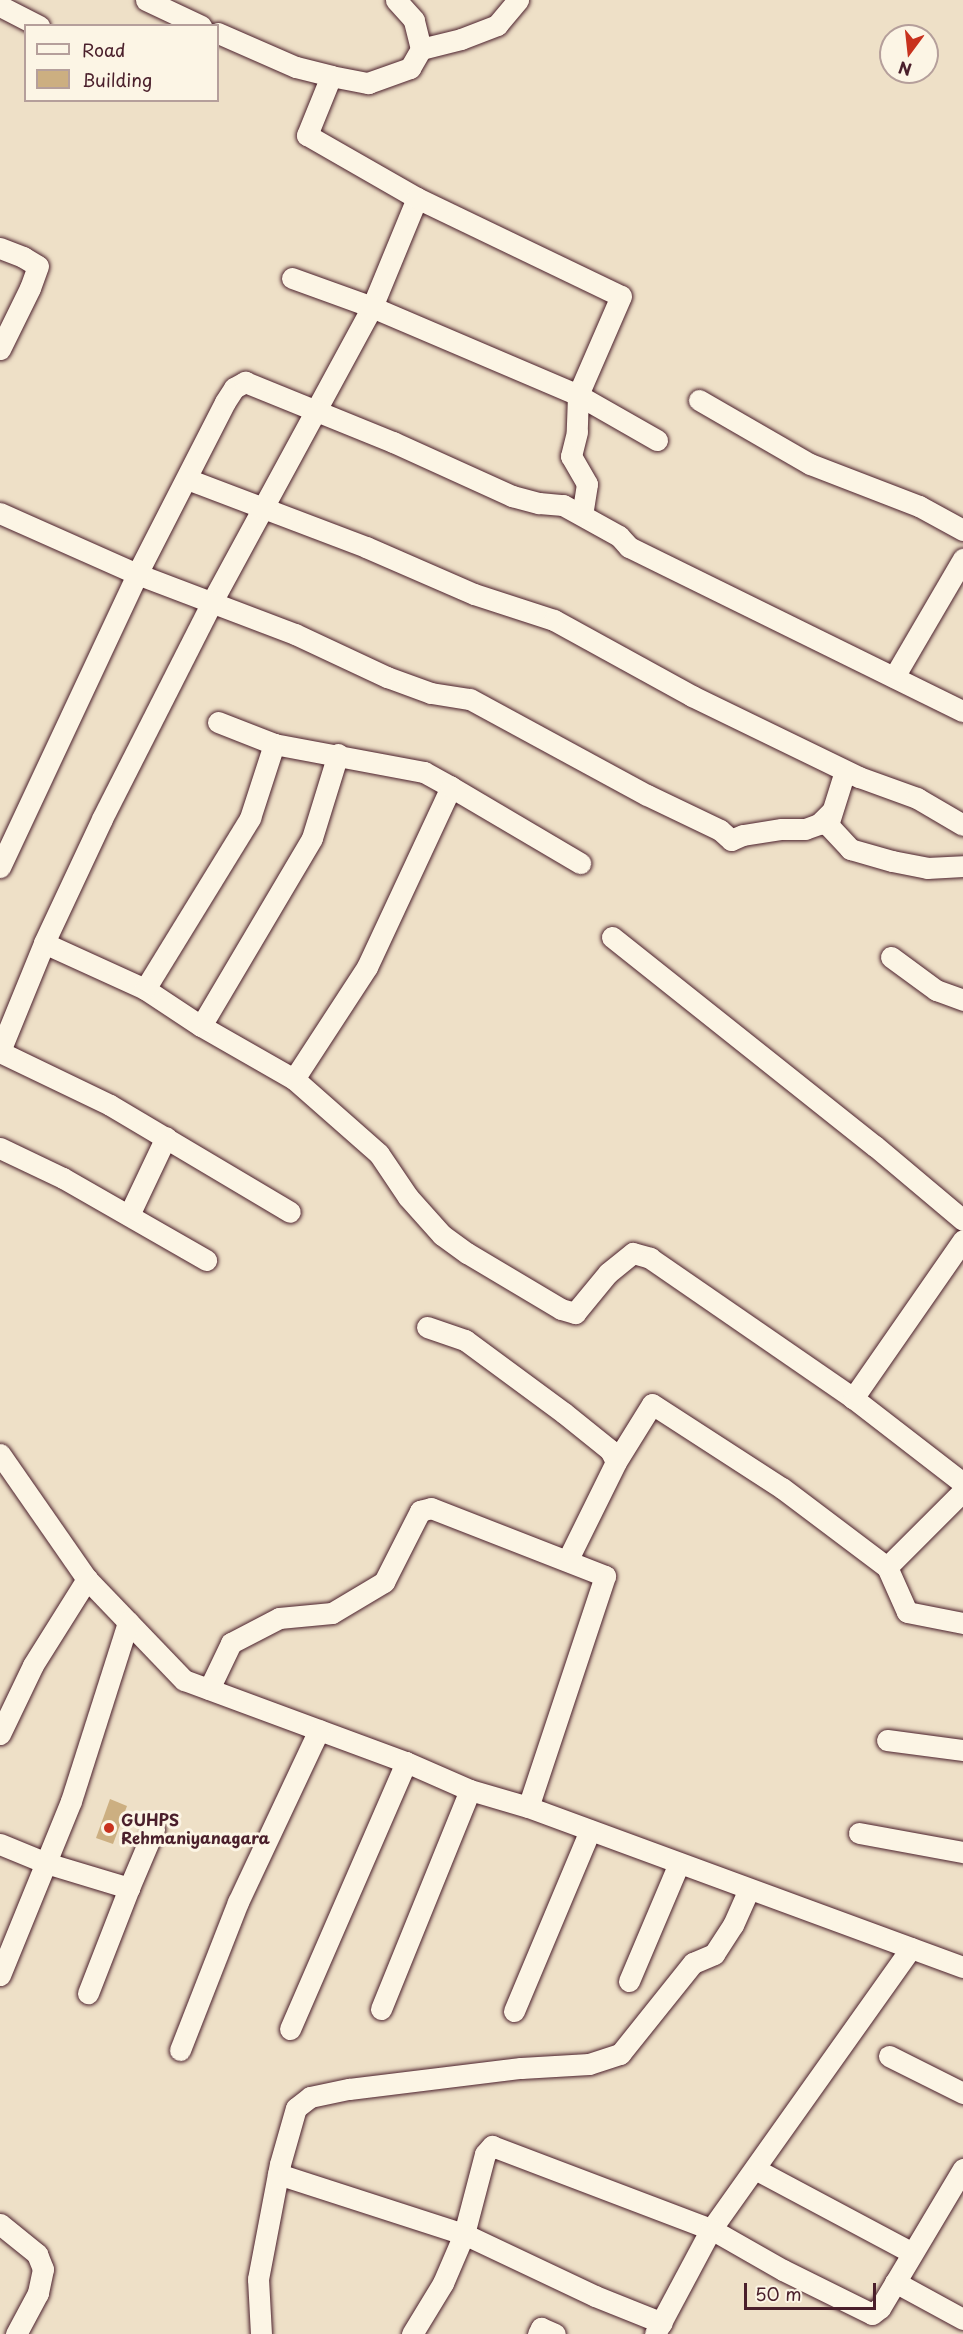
<!DOCTYPE html>
<style>
body{margin:0}
#map{position:relative;width:963px;height:2334px;overflow:hidden;background:#eee0c7;font-family:"Playpen Sans",sans-serif}
div>[style]{position:absolute}
.building>*{inset:0;background:#ccaf81}
.roads{filter:drop-shadow(0 0 2px #4a1f2b) drop-shadow(0 0 2px #4a1f2b)}
.minor>*{height:21px;margin:-10.5px;padding:0 10.5px;transform-origin:10.5px;border-radius:10.5px;background:#fcf5e5}
.dots>*{width:16px;height:16px;translate:-50% -50%;box-sizing:border-box;border:3px solid #fcf5e5;border-radius:50%}
span{translate:-50% -50%;white-space:nowrap;text-align:center;line-height:1.15;-webkit-text-stroke:6px #fcf5e5;paint-order:stroke}
.poi-label{font-size:16px;color:#4a1f2b;font-weight:700}
.left{translate:0 -50%;text-align:left}
.legend{position:absolute;left:24px;top:24px;width:195px;height:78px;box-sizing:border-box;background:#fcf5e5;border:2px solid #b59f9b;margin:0;padding:8px 10px;list-style:none;font-size:18px;color:#4a1f2b}
.legend li{display:flex;align-items:center;gap:12px;height:30px}
.legend b{width:30px;border:2px solid #b59f9b}
.north{position:absolute;left:879px;top:24px;width:60px;height:60px;box-sizing:border-box;background:#fcf5e5;border:2px solid #b59f9b;border-radius:50%;rotate:195deg;font-size:16px;font-weight:700;line-height:24px;text-align:center;color:#4a1f2b}
.north::after{content:'';display:block;margin:auto;width:21px;height:27px;background:#c8321e;clip-path:polygon(50% 0,100% 100%,50% 72%,0 100%)}
.scale{position:absolute;left:744px;top:2283px;width:132px;height:27px;box-sizing:border-box;border:3px solid #4a1f2b;border-top:0;padding-left:8px;font-size:18px;line-height:21px;white-space:nowrap;color:#4a1f2b;-webkit-text-stroke:4px #fcf5e5;paint-order:stroke}
</style>
<div id="map">
<div class="building">
<div style="clip-path:polygon(110px 1799px,127px 1806px,113px 1844px,96px 1838px)"></div>
</div>
<div class="roads">
<div class="minor">
<div style="left:146px;top:0;width:61px;rotate:25.3deg"></div>
<div style="left:0;top:6px;width:44px;rotate:27.1deg"></div>
<div style="left:218px;top:33px;width:85px;rotate:23.6deg"></div>
<div style="left:296px;top:67px;width:36px;rotate:14deg"></div>
<div style="left:331px;top:76px;width:38px;rotate:11deg"></div>
<div style="left:368px;top:83px;width:45px;rotate:-19.7deg"></div>
<div style="left:410px;top:68px;width:22px;rotate:-60deg"></div>
<div style="left:421px;top:49px;width:30px;rotate:-104deg"></div>
<div style="left:414px;top:20px;width:27px;rotate:-132deg"></div>
<div style="left:421px;top:49px;width:41px;rotate:-14deg"></div>
<div style="left:461px;top:39px;width:39px;rotate:-21deg"></div>
<div style="left:497px;top:25px;width:33px;rotate:-50deg"></div>
<div style="left:331px;top:76px;width:64px;rotate:112.1deg"></div>
<div style="left:307px;top:135px;width:127px;rotate:29.8deg"></div>
<div style="left:417px;top:198px;width:118px;rotate:112.4deg"></div>
<div style="left:372px;top:307px;width:336px;rotate:118.5deg"></div>
<div style="left:212px;top:602px;width:243px;rotate:116.9deg"></div>
<div style="left:102px;top:819px;width:137px;rotate:115.1deg"></div>
<div style="left:44px;top:943px;width:111px;rotate:24.5deg"></div>
<div style="left:145px;top:989px;width:67px;rotate:33.5deg"></div>
<div style="left:201px;top:1026px;width:107px;rotate:29.7deg"></div>
<div style="left:294px;top:1079px;width:113px;rotate:41.4deg"></div>
<div style="left:379px;top:1154px;width:52px;rotate:56deg"></div>
<div style="left:408px;top:1197px;width:51px;rotate:48.2deg"></div>
<div style="left:442px;top:1235px;width:31px;rotate:36deg"></div>
<div style="left:467px;top:1253px;width:109px;rotate:30.8deg"></div>
<div style="left:561px;top:1309px;width:15px;rotate:16deg"></div>
<div style="left:575px;top:1313px;width:52px;rotate:-50.5deg"></div>
<div style="left:608px;top:1273px;width:32px;rotate:-39deg"></div>
<div style="left:633px;top:1253px;width:18px;rotate:16deg"></div>
<div style="left:650px;top:1258px;width:247px;rotate:34.6deg"></div>
<div style="left:417px;top:198px;width:226px;rotate:25.7deg"></div>
<div style="left:621px;top:296px;width:108px;rotate:113.5deg"></div>
<div style="left:578px;top:395px;width:91px;rotate:29.7deg"></div>
<div style="left:0;top:248px;width:25px;rotate:21deg"></div>
<div style="left:23px;top:257px;width:17px;rotate:31deg"></div>
<div style="left:38px;top:266px;width:23px;rotate:110deg"></div>
<div style="left:30px;top:288px;width:68px;rotate:116.2deg"></div>
<div style="left:292px;top:278px;width:85px;rotate:19.9deg"></div>
<div style="left:372px;top:307px;width:224px;rotate:23.1deg"></div>
<div style="left:578px;top:395px;width:37px;rotate:92deg"></div>
<div style="left:577px;top:432px;width:25px;rotate:104deg"></div>
<div style="left:571px;top:456px;width:32px;rotate:60deg"></div>
<div style="left:587px;top:484px;width:30px;rotate:99deg"></div>
<div style="left:699px;top:400px;width:128px;rotate:30deg"></div>
<div style="left:810px;top:464px;width:117px;rotate:21.1deg"></div>
<div style="left:919px;top:506px;width:50px;rotate:28.6deg"></div>
<div style="left:187px;top:479px;width:191px;rotate:20.8deg"></div>
<div style="left:366px;top:547px;width:118px;rotate:23.5deg"></div>
<div style="left:474px;top:594px;width:84px;rotate:18deg"></div>
<div style="left:554px;top:620px;width:158px;rotate:28.8deg"></div>
<div style="left:692px;top:696px;width:186px;rotate:25.9deg"></div>
<div style="left:859px;top:777px;width:62px;rotate:19.9deg"></div>
<div style="left:917px;top:798px;width:53px;rotate:30.4deg"></div>
<div style="left:0;top:513px;width:150px;rotate:24deg"></div>
<div style="left:137px;top:574px;width:169px;rotate:20.8deg"></div>
<div style="left:295px;top:634px;width:102px;rotate:25.1deg"></div>
<div style="left:387px;top:677px;width:47px;rotate:20deg"></div>
<div style="left:431px;top:693px;width:39px;rotate:9deg"></div>
<div style="left:470px;top:699px;width:201px;rotate:28.5deg"></div>
<div style="left:647px;top:795px;width:81px;rotate:25.6deg"></div>
<div style="left:720px;top:830px;width:15px;rotate:42deg"></div>
<div style="left:731px;top:840px;width:13px;rotate:-23deg"></div>
<div style="left:743px;top:835px;width:39px;rotate:-9deg"></div>
<div style="left:782px;top:829px;width:23px"></div>
<div style="left:805px;top:829px;width:15px;rotate:-20deg"></div>
<div style="left:819px;top:824px;width:16px;rotate:-45deg"></div>
<div style="left:894px;top:677px;width:137px;rotate:-59.7deg"></div>
<div style="left:218px;top:722px;width:60px;rotate:21.4deg"></div>
<div style="left:274px;top:744px;width:153px;rotate:10.6deg"></div>
<div style="left:424px;top:772px;width:31px;rotate:29deg"></div>
<div style="left:845px;top:771px;width:57px;rotate:107.5deg"></div>
<div style="left:828px;top:825px;width:33px;rotate:47deg"></div>
<div style="left:850px;top:849px;width:44px;rotate:15.9deg"></div>
<div style="left:892px;top:861px;width:36px;rotate:11deg"></div>
<div style="left:927px;top:868px;width:36px;rotate:-3deg"></div>
<div style="left:0;top:867px;width:323px;rotate:-64.9deg"></div>
<div style="left:137px;top:574px;width:193px;rotate:-62.9deg"></div>
<div style="left:225px;top:402px;width:17px;rotate:-57deg"></div>
<div style="left:234px;top:388px;width:13px;rotate:-29deg"></div>
<div style="left:245px;top:382px;width:160px;rotate:22.1deg"></div>
<div style="left:393px;top:442px;width:131px;rotate:24.4deg"></div>
<div style="left:512px;top:496px;width:28px;rotate:15deg"></div>
<div style="left:539px;top:503px;width:24px;rotate:5deg"></div>
<div style="left:563px;top:505px;width:64px;rotate:29deg"></div>
<div style="left:619px;top:536px;width:15px;rotate:48deg"></div>
<div style="left:629px;top:547px;width:372px;rotate:26.2deg"></div>
<div style="left:612px;top:937px;width:336px;rotate:38.5deg"></div>
<div style="left:875px;top:1146px;width:115px;rotate:40.1deg"></div>
<div style="left:891px;top:957px;width:56px;rotate:36.3deg"></div>
<div style="left:936px;top:990px;width:29px;rotate:20deg"></div>
<div style="left:145px;top:989px;width:201px;rotate:-58.4deg"></div>
<div style="left:250px;top:818px;width:78px;rotate:-72deg"></div>
<div style="left:201px;top:1026px;width:218px;rotate:-59.4deg"></div>
<div style="left:312px;top:838px;width:88px;rotate:-72.8deg"></div>
<div style="left:0;top:1051px;width:117px;rotate:-67.8deg"></div>
<div style="left:0;top:1052px;width:122px;rotate:25.7deg"></div>
<div style="left:110px;top:1105px;width:209px;rotate:30.7deg"></div>
<div style="left:294px;top:1079px;width:134px;rotate:-56.9deg"></div>
<div style="left:367px;top:967px;width:199px;rotate:-65deg"></div>
<div style="left:451px;top:787px;width:150px;rotate:30.5deg"></div>
<div style="left:0;top:1148px;width:70px;rotate:25.5deg"></div>
<div style="left:63px;top:1178px;width:165px;rotate:29.8deg"></div>
<div style="left:129px;top:1215px;width:86px;rotate:-64.6deg"></div>
<div style="left:963px;top:1240px;width:193px;rotate:124.8deg"></div>
<div style="left:853px;top:1398px;width:139px;rotate:37.7deg"></div>
<div style="left:427px;top:1327px;width:40px;rotate:18.9deg"></div>
<div style="left:465px;top:1340px;width:123px;rotate:36.4deg"></div>
<div style="left:564px;top:1413px;width:59px;rotate:38.8deg"></div>
<div style="left:610px;top:1450px;width:13px;rotate:63deg"></div>
<div style="left:616px;top:1462px;width:110px;rotate:116.3deg"></div>
<div style="left:0;top:1454px;width:152px;rotate:55.2deg"></div>
<div style="left:87px;top:1579px;width:140px;rotate:46.2deg"></div>
<div style="left:184px;top:1680px;width:237px;rotate:20.3deg"></div>
<div style="left:406px;top:1762px;width:70px;rotate:23.6deg"></div>
<div style="left:470px;top:1790px;width:60px;rotate:16.3deg"></div>
<div style="left:528px;top:1807px;width:463px;rotate:20.2deg"></div>
<div style="left:616px;top:1462px;width:68px;rotate:-58.2deg"></div>
<div style="left:652px;top:1404px;width:155px;rotate:32.9deg"></div>
<div style="left:782px;top:1488px;width:131px;rotate:37deg"></div>
<div style="left:887px;top:1567px;width:107px;rotate:-45deg"></div>
<div style="left:887px;top:1567px;width:49px;rotate:66deg"></div>
<div style="left:907px;top:1612px;width:57px;rotate:11.1deg"></div>
<div style="left:209px;top:1689px;width:51px;rotate:-64.4deg"></div>
<div style="left:231px;top:1643px;width:54px;rotate:-27.5deg"></div>
<div style="left:279px;top:1618px;width:53px;rotate:-5.4deg"></div>
<div style="left:332px;top:1613px;width:61px;rotate:-30.8deg"></div>
<div style="left:384px;top:1582px;width:80px;rotate:-63.1deg"></div>
<div style="left:420px;top:1511px;width:11px;rotate:-15deg"></div>
<div style="left:431px;top:1508px;width:187px;rotate:21.3deg"></div>
<div style="left:605px;top:1576px;width:243px;rotate:108.4deg"></div>
<div style="left:0;top:1734px;width:76px;rotate:-64.4deg"></div>
<div style="left:33px;top:1665px;width:102px;rotate:-57.9deg"></div>
<div style="left:887px;top:1740px;width:77px;rotate:7.5deg"></div>
<div style="left:859px;top:1833px;width:106px;rotate:10.4deg"></div>
<div style="left:0;top:1844px;width:50px;rotate:22.4deg"></div>
<div style="left:46px;top:1863px;width:87px;rotate:16.8deg"></div>
<div style="left:129px;top:1888px;width:113px;rotate:111.3deg"></div>
<div style="left:129px;top:1888px;width:64px;rotate:-67deg"></div>
<div style="left:911px;top:1948px;width:345px;rotate:125.4deg"></div>
<div style="left:711px;top:2229px;width:83px;rotate:29.7deg"></div>
<div style="left:783px;top:2270px;width:99px;rotate:26.3deg"></div>
<div style="left:872px;top:2314px;width:10px;rotate:-37deg"></div>
<div style="left:880px;top:2308px;width:162px;rotate:-59.2deg"></div>
<div style="left:0;top:1975px;width:188px;rotate:-67.8deg"></div>
<div style="left:71px;top:1801px;width:188px;rotate:-72.3deg"></div>
<div style="left:629px;top:1981px;width:128px;rotate:-67deg"></div>
<div style="left:381px;top:2009px;width:236px;rotate:-67.9deg"></div>
<div style="left:514px;top:2011px;width:196px;rotate:-67.2deg"></div>
<div style="left:290px;top:2029px;width:291px;rotate:-66.5deg"></div>
<div style="left:180px;top:2050px;width:159px;rotate:-68.6deg"></div>
<div style="left:238px;top:1902px;width:190px;rotate:-64.8deg"></div>
<div style="left:889px;top:2056px;width:83px;rotate:26.6deg"></div>
<div style="left:755px;top:2169px;width:178px;rotate:28.1deg"></div>
<div style="left:278px;top:2174px;width:195px;rotate:17.9deg"></div>
<div style="left:464px;top:2234px;width:145px;rotate:25.3deg"></div>
<div style="left:595px;top:2296px;width:72px;rotate:21.9deg"></div>
<div style="left:0;top:2224px;width:48px;rotate:39deg"></div>
<div style="left:37px;top:2254px;width:16px;rotate:68deg"></div>
<div style="left:43px;top:2269px;width:25px;rotate:102deg"></div>
<div style="left:38px;top:2293px;width:47px;rotate:118.2deg"></div>
<div style="left:895px;top:2282px;width:77px;rotate:28.6deg"></div>
<div style="left:261px;top:2334px;width:55px;rotate:-93.1deg"></div>
<div style="left:258px;top:2279px;width:117px;rotate:-79.2deg"></div>
<div style="left:280px;top:2164px;width:58px;rotate:-74.1deg"></div>
<div style="left:296px;top:2108px;width:18px;rotate:-38deg"></div>
<div style="left:310px;top:2097px;width:40px;rotate:-12deg"></div>
<div style="left:349px;top:2089px;width:173px;rotate:-7deg"></div>
<div style="left:521px;top:2068px;width:68px;rotate:-3.4deg"></div>
<div style="left:589px;top:2064px;width:33px;rotate:-18deg"></div>
<div style="left:620px;top:2054px;width:117px;rotate:-51.3deg"></div>
<div style="left:693px;top:1963px;width:23px;rotate:-23deg"></div>
<div style="left:714px;top:1954px;width:35px;rotate:-57deg"></div>
<div style="left:733px;top:1925px;width:39px;rotate:-66deg"></div>
<div style="left:412px;top:2334px;width:60px;rotate:-58.7deg"></div>
<div style="left:443px;top:2283px;width:53px;rotate:-66.8deg"></div>
<div style="left:464px;top:2234px;width:83px;rotate:-75.3deg"></div>
<div style="left:485px;top:2154px;width:11px;rotate:-49deg"></div>
<div style="left:492px;top:2146px;width:234px;rotate:20.8deg"></div>
<div style="left:711px;top:2229px;width:119px;rotate:118.1deg"></div>
<div style="left:538px;top:2334px;width:7px;rotate:-63deg"></div>
<div style="left:541px;top:2328px;width:15px;rotate:23deg"></div>
</div>
</div>
<div class="dots">
<div style="left:109px;top:1828px;background:#c8321e"></div>
</div>
<div class="poi-label">
<span class="left" style="left:121px;top:1828px">GUHPS<br>Rehmaniyanagara</span>
</div>
<ul class="legend">
<li><b style="height:8px;background:#fcf5e5"></b>Road</li>
<li><b style="height:16px;background:#ccaf81"></b>Building</li>
</ul>
<div class="north">N</div>
<div class="scale">50 m</div>
</div>
